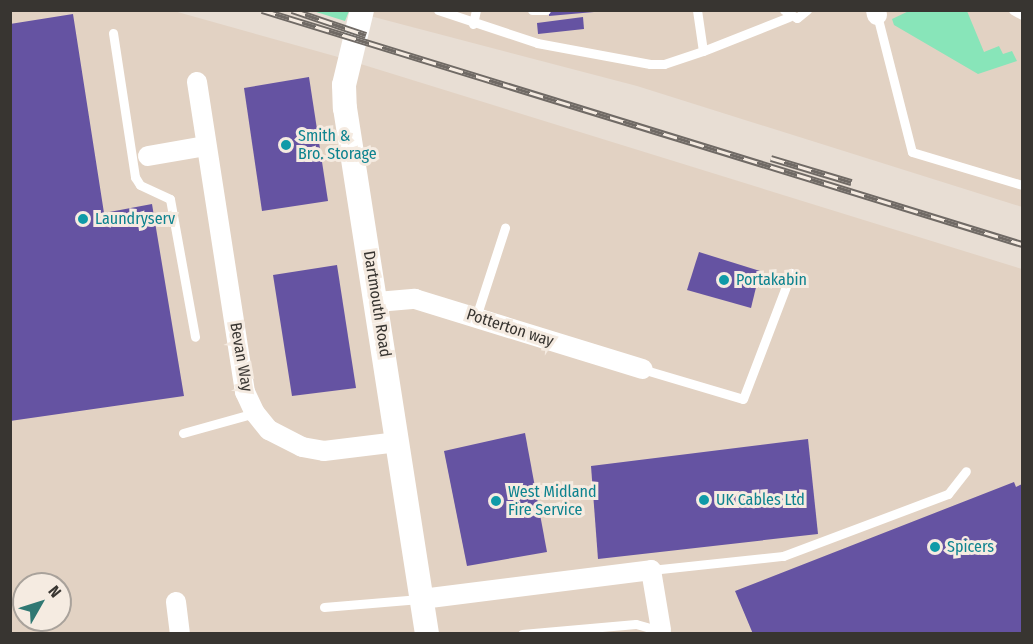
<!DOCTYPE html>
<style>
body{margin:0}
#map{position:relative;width:1033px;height:644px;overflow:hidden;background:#e8ded4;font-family:"Fira Sans Condensed",sans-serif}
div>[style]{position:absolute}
.built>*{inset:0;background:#e2d2c3}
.green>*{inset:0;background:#88e5b9}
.building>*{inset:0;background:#6553a2}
.service>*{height:9px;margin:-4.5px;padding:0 4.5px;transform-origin:4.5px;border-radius:4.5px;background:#fff}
.minor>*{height:20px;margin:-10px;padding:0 10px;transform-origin:10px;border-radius:10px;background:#fff}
.tertiary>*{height:24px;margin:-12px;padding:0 12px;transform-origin:12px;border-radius:12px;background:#fff}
.rail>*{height:7px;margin-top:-3.5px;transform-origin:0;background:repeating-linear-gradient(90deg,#f5ebe1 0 14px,#706a65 0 28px);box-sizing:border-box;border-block:2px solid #706a65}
.dots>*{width:16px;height:16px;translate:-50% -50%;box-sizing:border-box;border:3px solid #f5ebe1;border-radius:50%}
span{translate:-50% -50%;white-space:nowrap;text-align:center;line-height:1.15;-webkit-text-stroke:6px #f5ebe1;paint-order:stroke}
.culture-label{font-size:16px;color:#0d838f}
.left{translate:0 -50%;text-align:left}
.street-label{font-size:16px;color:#383531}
.frame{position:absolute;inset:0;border:12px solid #383531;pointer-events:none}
.north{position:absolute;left:12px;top:572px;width:60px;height:60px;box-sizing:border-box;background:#f5ebe1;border:2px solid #a9a29b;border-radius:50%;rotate:51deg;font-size:16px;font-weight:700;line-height:24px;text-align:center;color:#383531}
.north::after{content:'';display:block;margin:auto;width:21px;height:27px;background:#307873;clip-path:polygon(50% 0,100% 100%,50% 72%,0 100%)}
</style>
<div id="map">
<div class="built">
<div style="clip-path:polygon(evenodd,10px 11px,174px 11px,338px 57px,1022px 269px,1022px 633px,11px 633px,10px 11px,24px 584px,60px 584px,60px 620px,24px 620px,24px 584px)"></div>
<div style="clip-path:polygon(351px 11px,1022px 11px,1022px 207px,637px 86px)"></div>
</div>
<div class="green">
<div style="clip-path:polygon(911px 10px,967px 11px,984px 52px,999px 46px,1003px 54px,1012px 51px,1017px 61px,978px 74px,894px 25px,892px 19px)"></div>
<div style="clip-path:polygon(313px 11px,349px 10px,349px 11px,345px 21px)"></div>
</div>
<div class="building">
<div style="clip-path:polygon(549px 10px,594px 10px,594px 12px,549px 16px)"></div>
<div style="clip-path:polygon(73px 14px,104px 213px,152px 204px,184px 396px,10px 421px,10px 24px)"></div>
<div style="clip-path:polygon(583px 17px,584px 29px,538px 34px,537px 23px)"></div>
<div style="clip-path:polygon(309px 77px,328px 201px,262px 211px,244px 88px)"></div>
<div style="clip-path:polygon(699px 252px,760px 271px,751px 308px,687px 290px)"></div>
<div style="clip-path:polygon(337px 265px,356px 388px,292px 396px,273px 275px)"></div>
<div style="clip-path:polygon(525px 433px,547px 552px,467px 566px,444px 451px)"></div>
<div style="clip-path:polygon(808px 439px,818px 534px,598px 559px,591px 466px)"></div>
<div style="clip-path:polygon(1014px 482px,1016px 487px,1022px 484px,1022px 634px,753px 634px,735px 591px)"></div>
</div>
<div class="service">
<div style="left:438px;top:10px;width:104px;rotate:18.4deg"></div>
<div style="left:537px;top:43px;width:115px;rotate:10.5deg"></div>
<div style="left:650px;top:64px;width:14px"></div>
<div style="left:664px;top:64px;width:41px;rotate:-18.4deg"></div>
<div style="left:703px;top:51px;width:92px;rotate:-21.6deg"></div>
<div style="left:532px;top:10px;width:14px"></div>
<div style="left:697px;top:10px;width:41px;rotate:81.7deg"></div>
<div style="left:784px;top:10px;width:15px;rotate:32deg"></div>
<div style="left:797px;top:18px;width:13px;rotate:-39deg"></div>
<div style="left:1013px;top:10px;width:10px;rotate:29deg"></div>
<div style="left:877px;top:15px;width:141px;rotate:75.7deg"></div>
<div style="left:912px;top:152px;width:115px;rotate:16.7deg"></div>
<div style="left:473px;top:24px;width:14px;rotate:-78deg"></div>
<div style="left:113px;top:33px;width:146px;rotate:81.3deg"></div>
<div style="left:135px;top:177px;width:9px;rotate:58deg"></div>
<div style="left:140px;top:185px;width:33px;rotate:25deg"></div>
<div style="left:170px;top:199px;width:140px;rotate:79.7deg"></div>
<div style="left:476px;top:317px;width:94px;rotate:-72deg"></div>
<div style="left:642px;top:369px;width:105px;rotate:16.5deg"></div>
<div style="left:743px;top:399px;width:135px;rotate:-69.1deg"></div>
<div style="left:183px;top:433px;width:75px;rotate:-15.5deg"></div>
<div style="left:651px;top:570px;width:133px;rotate:-6.1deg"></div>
<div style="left:783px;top:556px;width:176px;rotate:-20.6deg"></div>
<div style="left:948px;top:494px;width:29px;rotate:-52deg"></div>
<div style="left:324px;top:607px;width:96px;rotate:-4.8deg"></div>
<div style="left:522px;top:634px;width:114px;rotate:-5deg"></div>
<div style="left:636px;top:624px;width:26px;rotate:16deg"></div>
</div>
<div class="minor">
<div style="left:876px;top:10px;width:5px;rotate:79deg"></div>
<div style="left:197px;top:82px;width:314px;rotate:81.2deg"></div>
<div style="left:245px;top:392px;width:23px;rotate:65deg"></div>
<div style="left:255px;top:413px;width:22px;rotate:51deg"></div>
<div style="left:269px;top:430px;width:37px;rotate:27deg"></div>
<div style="left:302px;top:447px;width:22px;rotate:10deg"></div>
<div style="left:324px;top:451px;width:74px;rotate:-7deg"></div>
<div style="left:148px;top:156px;width:59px;rotate:-9.8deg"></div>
<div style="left:377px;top:302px;width:38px;rotate:-5deg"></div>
<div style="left:415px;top:299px;width:238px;rotate:17.1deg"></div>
<div style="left:422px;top:599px;width:231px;rotate:-7.2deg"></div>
<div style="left:651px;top:570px;width:61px;rotate:80.5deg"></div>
<div style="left:176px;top:602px;width:32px;rotate:83deg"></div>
</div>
<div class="tertiary">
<div style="left:362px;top:10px;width:77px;rotate:103.5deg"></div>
<div style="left:344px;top:85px;width:23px;rotate:88deg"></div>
<div style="left:345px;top:108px;width:532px;rotate:81.14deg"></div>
</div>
<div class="rail">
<div style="left:262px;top:10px;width:795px;rotate:17.11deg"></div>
<div style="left:292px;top:10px;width:78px;rotate:18.7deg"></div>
<div style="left:771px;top:158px;width:84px;rotate:16.7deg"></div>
</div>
<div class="dots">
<div style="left:286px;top:145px;background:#0f9aa8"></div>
<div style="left:83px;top:219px;background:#0f9aa8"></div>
<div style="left:724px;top:280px;background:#0f9aa8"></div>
<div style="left:704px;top:500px;background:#0f9aa8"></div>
<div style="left:496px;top:501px;background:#0f9aa8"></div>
<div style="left:935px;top:547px;background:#0f9aa8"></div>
</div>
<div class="culture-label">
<span class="left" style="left:298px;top:145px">Smith &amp;<br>Bro. Storage</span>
<span class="left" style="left:95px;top:219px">Laundryserv</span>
<span class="left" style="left:736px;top:280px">Portakabin</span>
<span class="left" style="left:508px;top:501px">West Midland<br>Fire Service</span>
<span class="left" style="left:716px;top:500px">UK Cables Ltd</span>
<span class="left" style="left:947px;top:547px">Spicers</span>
</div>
<div class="street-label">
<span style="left:377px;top:304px;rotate:81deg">Dartmouth Road</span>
<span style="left:510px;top:328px;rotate:18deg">Potterton way</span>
<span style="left:241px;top:357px;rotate:80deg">Bevan Way</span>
</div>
<div class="frame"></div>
<div class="north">N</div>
</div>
